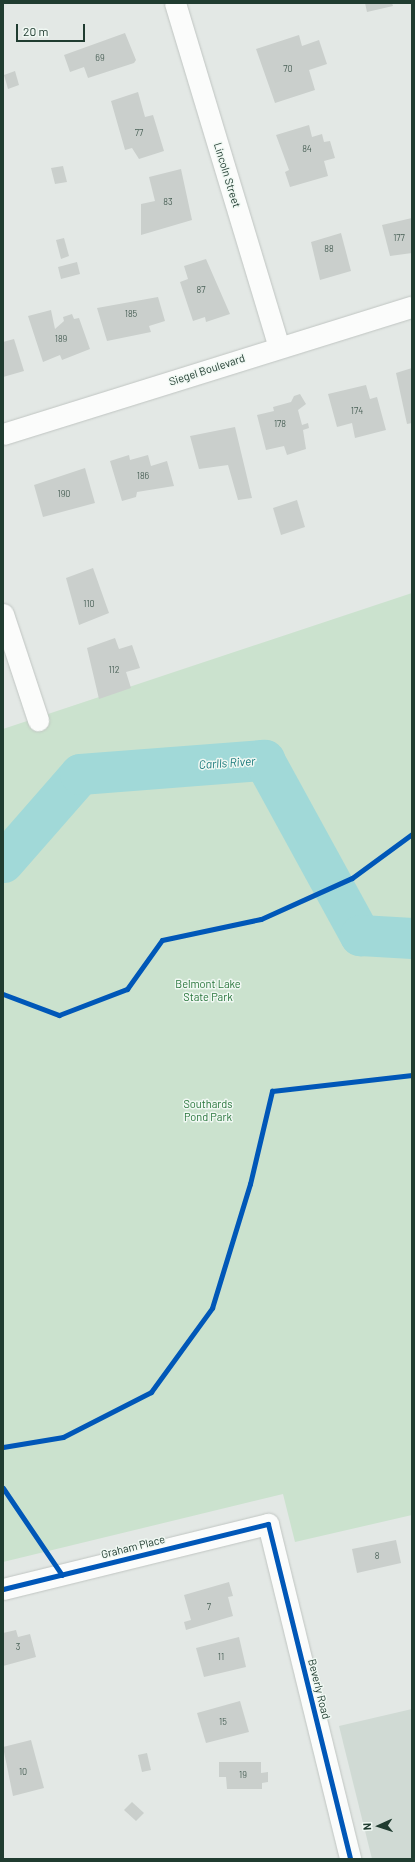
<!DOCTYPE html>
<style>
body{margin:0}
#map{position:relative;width:415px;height:1862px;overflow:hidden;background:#e3e8e5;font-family:Barlow,sans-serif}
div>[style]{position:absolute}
.built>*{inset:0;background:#d0dad4}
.green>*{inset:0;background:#cbe2ce}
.river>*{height:41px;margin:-20.5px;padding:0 20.5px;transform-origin:20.5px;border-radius:20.5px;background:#a1d9d8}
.building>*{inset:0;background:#cacfcc}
.roads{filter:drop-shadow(0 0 1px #c0c5c2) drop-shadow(0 0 1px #c0c5c2)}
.street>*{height:21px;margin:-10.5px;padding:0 10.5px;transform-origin:10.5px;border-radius:10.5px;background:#fbfcfb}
.cycleway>*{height:5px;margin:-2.5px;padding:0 2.5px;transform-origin:2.5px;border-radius:2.5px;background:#0057b8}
span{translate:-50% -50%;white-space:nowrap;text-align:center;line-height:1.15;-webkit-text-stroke:3px #f0f8f3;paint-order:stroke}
.number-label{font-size:9px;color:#4b6258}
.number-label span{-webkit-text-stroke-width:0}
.street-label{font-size:11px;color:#203c30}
.park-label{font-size:11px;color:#28753b}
.water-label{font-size:12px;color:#18787a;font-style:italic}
.frame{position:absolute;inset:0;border:4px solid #203c30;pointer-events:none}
.north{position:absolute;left:359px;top:1806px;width:40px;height:40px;-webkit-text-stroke:3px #f0f8f3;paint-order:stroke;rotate:267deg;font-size:11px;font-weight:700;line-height:16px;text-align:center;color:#203c30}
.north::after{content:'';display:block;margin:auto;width:14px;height:18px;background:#203c30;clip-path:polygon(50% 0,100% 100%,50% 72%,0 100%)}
.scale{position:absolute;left:16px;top:24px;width:69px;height:18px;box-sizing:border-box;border:2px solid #203c30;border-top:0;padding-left:5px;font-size:12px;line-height:14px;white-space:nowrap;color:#203c30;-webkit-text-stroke:3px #f0f8f3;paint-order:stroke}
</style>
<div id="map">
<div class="built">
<div style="clip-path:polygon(412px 1709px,412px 1859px,372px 1859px,339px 1726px)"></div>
</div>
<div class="green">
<div style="clip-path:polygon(412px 593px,412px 1515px,295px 1542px,283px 1494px,3px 1562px,3px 729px)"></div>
</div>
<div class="river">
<div style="left:3px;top:862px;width:117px;rotate:-48.8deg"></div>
<div style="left:80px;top:774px;width:185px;rotate:-4.4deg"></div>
<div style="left:264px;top:760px;width:200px;rotate:61.3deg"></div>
<div style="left:360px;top:935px;width:52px;rotate:3.3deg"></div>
</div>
<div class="building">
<div style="clip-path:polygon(365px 3px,392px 3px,393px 6px,367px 12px)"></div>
<div style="clip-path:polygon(125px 33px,136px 60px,134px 63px,88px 78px,84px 67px,70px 72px,64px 55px)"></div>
<div style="clip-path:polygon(299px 35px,302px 46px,319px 40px,327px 64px,309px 70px,315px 90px,275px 103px,256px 49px)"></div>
<div style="clip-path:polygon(15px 71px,19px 85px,8px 89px,4px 75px)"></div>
<div style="clip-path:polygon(138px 92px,145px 117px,153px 115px,164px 151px,139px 159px,132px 148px,125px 150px,111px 101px)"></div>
<div style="clip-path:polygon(309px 125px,312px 137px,322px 134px,324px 142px,330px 141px,335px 158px,324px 161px,328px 176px,290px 187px,285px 172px,289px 170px,276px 135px)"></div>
<div style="clip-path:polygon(63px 166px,67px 182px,55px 184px,51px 168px)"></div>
<div style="clip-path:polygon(181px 169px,192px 220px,141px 235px,141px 204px,155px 201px,149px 177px)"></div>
<div style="clip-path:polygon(412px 218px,412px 253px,390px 256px,382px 225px)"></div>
<div style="clip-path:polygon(341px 233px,351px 271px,320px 280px,311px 242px)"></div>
<div style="clip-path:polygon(64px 238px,69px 256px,61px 259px,56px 240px)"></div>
<div style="clip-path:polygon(206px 259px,230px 314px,206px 322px,205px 317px,193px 321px,180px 282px,188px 279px,184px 266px)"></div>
<div style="clip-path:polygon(77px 262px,80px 274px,61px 279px,58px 267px)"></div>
<div style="clip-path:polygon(158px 297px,165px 321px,149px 326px,151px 332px,107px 341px,97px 308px)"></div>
<div style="clip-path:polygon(51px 310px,55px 329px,64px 321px,63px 317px,72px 314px,74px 319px,79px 318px,90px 349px,62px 360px,60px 355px,43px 362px,28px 316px)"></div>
<div style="clip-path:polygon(14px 339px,24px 371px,3px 377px,3px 342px)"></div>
<div style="clip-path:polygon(412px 368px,412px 423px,407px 424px,396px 373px)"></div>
<div style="clip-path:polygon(366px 385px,370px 399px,377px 397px,386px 430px,355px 438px,352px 423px,337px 427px,328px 394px)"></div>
<div style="clip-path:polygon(300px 394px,306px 404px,298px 410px,302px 425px,308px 423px,309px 428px,303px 430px,306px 449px,287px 455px,284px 446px,266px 450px,257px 415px,274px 411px,273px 407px,291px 402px,294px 396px)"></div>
<div style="clip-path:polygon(235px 427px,252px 498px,238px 500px,228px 465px,199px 469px,190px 436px)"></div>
<div style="clip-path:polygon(129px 455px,130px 460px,148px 455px,151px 466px,167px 461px,174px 486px,137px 492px,136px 497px,122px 501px,110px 461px)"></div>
<div style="clip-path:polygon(85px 468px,95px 503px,43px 517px,34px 485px)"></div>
<div style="clip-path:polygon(297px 500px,305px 527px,281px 535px,273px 508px)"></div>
<div style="clip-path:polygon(93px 568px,109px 613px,79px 625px,66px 578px)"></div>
<div style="clip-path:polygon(115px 638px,119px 649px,132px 645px,140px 668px,126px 672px,131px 688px,99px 699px,87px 648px)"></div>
<div style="clip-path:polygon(396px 1540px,401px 1563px,357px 1573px,352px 1549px)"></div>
<div style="clip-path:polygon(229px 1582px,233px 1596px,228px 1597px,233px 1616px,186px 1630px,184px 1622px,191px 1620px,184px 1595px)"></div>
<div style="clip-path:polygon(16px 1630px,18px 1637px,30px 1634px,36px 1657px,3px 1666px,3px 1633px)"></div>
<div style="clip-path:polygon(239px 1637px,246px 1667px,204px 1677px,196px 1648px)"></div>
<div style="clip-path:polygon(240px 1701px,249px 1732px,206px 1743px,197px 1713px)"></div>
<div style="clip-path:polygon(31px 1740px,44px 1788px,13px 1796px,3px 1747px)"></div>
<div style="clip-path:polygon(147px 1753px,151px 1770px,142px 1772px,138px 1755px)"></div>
<div style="clip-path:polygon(219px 1762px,261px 1762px,261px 1773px,268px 1772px,268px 1782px,262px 1783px,262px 1789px,227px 1789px,226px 1777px,219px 1777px)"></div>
<div style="clip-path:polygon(132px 1802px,144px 1813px,136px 1821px,124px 1810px)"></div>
</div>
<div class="roads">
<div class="street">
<div style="left:175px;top:3px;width:359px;rotate:73.2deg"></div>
<div style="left:3px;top:434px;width:428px;rotate:-17.3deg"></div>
<div style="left:3px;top:614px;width:112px;rotate:71.7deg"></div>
<div style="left:3px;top:1589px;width:273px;rotate:-13.8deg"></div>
<div style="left:268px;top:1524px;width:345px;rotate:76.2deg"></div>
</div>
</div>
<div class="cycleway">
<div style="left:3px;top:994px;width:60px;rotate:20.6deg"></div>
<div style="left:59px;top:1015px;width:73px;rotate:-20.9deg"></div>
<div style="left:127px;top:989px;width:60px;rotate:-54.5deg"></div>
<div style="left:162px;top:940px;width:101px;rotate:-12deg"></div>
<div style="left:261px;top:919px;width:100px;rotate:-24.3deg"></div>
<div style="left:352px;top:878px;width:74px;rotate:-36.3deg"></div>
<div style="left:3px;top:1447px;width:61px;rotate:-9.5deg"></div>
<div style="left:63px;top:1437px;width:99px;rotate:-27.1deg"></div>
<div style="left:151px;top:1392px;width:104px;rotate:-54deg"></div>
<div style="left:212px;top:1308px;width:130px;rotate:-73deg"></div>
<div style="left:250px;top:1184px;width:96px;rotate:-76.7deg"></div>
<div style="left:272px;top:1091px;width:141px;rotate:-6.5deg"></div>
<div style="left:3px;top:1488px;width:105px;rotate:55.9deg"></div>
<div style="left:3px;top:1589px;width:273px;rotate:-13.8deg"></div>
<div style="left:268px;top:1524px;width:345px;rotate:76.2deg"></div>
</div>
<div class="number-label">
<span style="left:100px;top:58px">69</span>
<span style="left:288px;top:69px">70</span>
<span style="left:139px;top:133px">77</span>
<span style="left:307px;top:149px">84</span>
<span style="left:168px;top:202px">83</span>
<span style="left:399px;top:238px">177</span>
<span style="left:329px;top:249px">88</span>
<span style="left:201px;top:290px">87</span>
<span style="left:131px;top:314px">185</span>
<span style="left:61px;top:339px">189</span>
<span style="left:357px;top:411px">174</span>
<span style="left:280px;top:424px">178</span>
<span style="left:143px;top:476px">186</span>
<span style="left:64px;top:494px">190</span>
<span style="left:89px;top:604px">110</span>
<span style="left:114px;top:670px">112</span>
<span style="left:377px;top:1556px">8</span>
<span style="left:209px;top:1607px">7</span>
<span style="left:18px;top:1647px">3</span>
<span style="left:221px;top:1657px">11</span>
<span style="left:223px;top:1722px">15</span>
<span style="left:23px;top:1772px">10</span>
<span style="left:243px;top:1775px">19</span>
</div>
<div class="street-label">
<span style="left:227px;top:175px;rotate:73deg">Lincoln Street</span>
<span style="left:207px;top:370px;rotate:-18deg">Siegel Boulevard</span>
<span style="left:133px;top:1547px;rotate:-14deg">Graham Place</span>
<span style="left:319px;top:1689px;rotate:76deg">Beverly Road</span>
</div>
<div class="park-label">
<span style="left:208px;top:991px">Belmont Lake<br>State Park</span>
<span style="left:208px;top:1111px">Southards<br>Pond Park</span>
</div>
<div class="water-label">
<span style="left:227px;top:763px;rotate:-4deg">Carlls River</span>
</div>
<div class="frame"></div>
<div class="north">N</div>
<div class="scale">20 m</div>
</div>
